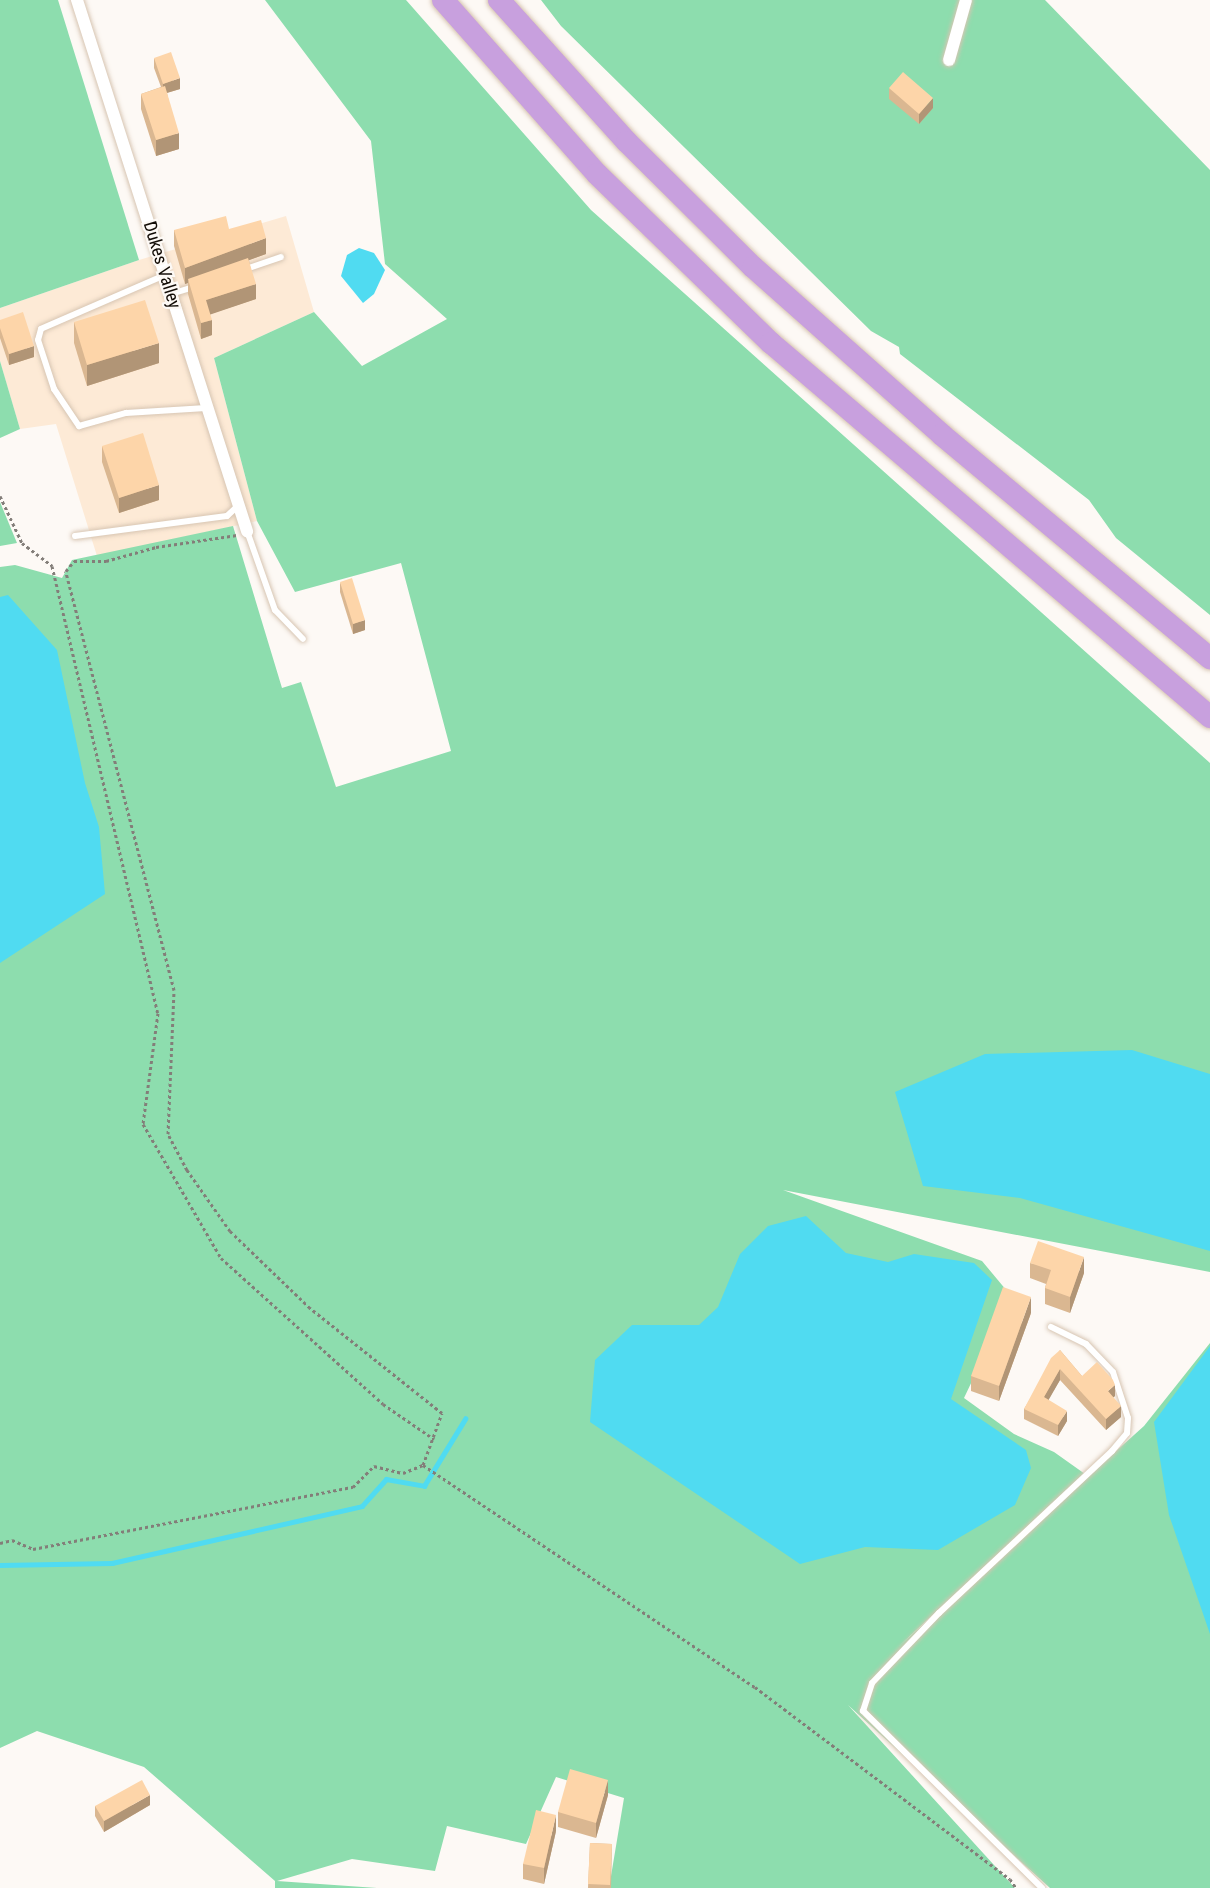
<!DOCTYPE html>
<style>
body{margin:0}
#map{position:relative;width:1210px;height:1888px;overflow:hidden;background:#fdf9f5;font-family:"Roboto Condensed",sans-serif}
div>[style]{position:absolute}
.built>*{inset:0;background:#fdead6}
.green>*{inset:0;background:#8dddae}
.water>*{inset:0;background:#50dbf1}
.stream>*{height:4.5px;margin:-2.25px;padding:0 2.25px;transform-origin:2.25px;border-radius:2.25px;background:#50dbf1}
.path>*{height:3px;margin-top:-1.5px;transform-origin:0;background:repeating-linear-gradient(90deg,#837e79 0 3px,transparent 0 6px)}
.roads{filter:drop-shadow(0 0 2px #d7c5b2) drop-shadow(0 0 2px #d7c5b2)}
.service>*{height:6px;margin:-3px;padding:0 3px;transform-origin:3px;border-radius:3px;background:#fff}
.minor>*{height:12px;margin:-6px;padding:0 6px;transform-origin:6px;border-radius:6px;background:#fff}
.motorway>*{height:22px;margin:-11px;padding:0 11px;transform-origin:11px;border-radius:11px;background:#c8a0de}
.wall>*{inset:0;background:#dab791}
.shaded-wall>*{inset:0;background:#b19576}
.building>*{inset:0;background:#fdd5a9}
span{translate:-50% -50%;white-space:nowrap;text-align:center;line-height:1.15;-webkit-text-stroke:4.5px #fdf9f5;paint-order:stroke}
.street-label{font-size:18px;color:#120c06}
</style>
<div id="map">
<div class="built">
<div style="clip-path:polygon(286px 216px,314px 312px,214px 358px,257px 521px,97px 556px,56px 424px,20px 429px,0 361px,0 308px,139px 260px)"></div>
</div>
<div class="green">
<div style="clip-path:polygon(0 0,58px 0,139px 260px,0 308px)"></div>
<div style="clip-path:polygon(265px 0,406px 0,591px 210px,1210px 763px,1210px 1272px,783px 1190px,982px 1261px,1012px 1297px,964px 1398px,1014px 1434px,1054px 1452px,1085px 1474px,898px 1647px,1144px 1426px,1210px 1343px,1210px 1888px,1050px 1888px,848px 1705px,1015px 1888px,609px 1888px,624px 1798px,556px 1777px,526px 1844px,447px 1826px,435px 1871px,352px 1859px,277px 1881px,377px 1888px,275px 1888px,275px 1881px,144px 1767px,37px 1731px,0 1748px,0 567px,15px 565px,62px 578px,72px 560px,233px 526px,282px 688px,301px 682px,336px 787px,451px 751px,401px 563px,295px 592px,257px 521px,214px 358px,314px 312px,362px 366px,447px 319px,385px 264px,371px 141px)"></div>
<div style="clip-path:polygon(541px 0,1045px 0,1210px 170px,1210px 615px,1116px 538px,1089px 500px,900px 354px,899px 347px,871px 331px,561px 26px)"></div>
<div style="clip-path:polygon(0 361px,20px 429px,0 438px)"></div>
<div style="clip-path:polygon(0 502px,17px 543px,0 546px)"></div>
</div>
<div class="water">
<div style="clip-path:polygon(359px 248px,374px 253px,385px 270px,374px 294px,363px 303px,341px 276px,347px 255px)"></div>
<div style="clip-path:polygon(8px 595px,57px 650px,85px 783px,99px 827px,105px 894px,0 963px,0 597px)"></div>
<div style="clip-path:polygon(1132px 1050px,1210px 1074px,1210px 1251px,1020px 1198px,923px 1186px,895px 1092px,985px 1054px)"></div>
<div style="clip-path:polygon(806px 1216px,846px 1253px,888px 1262px,914px 1254px,974px 1263px,992px 1280px,951px 1399px,1026px 1450px,1031px 1468px,1015px 1505px,938px 1550px,865px 1547px,800px 1564px,590px 1422px,595px 1360px,632px 1325px,699px 1325px,718px 1307px,740px 1254px,768px 1226px)"></div>
<div style="clip-path:polygon(1210px 1346px,1210px 1634px,1169px 1515px,1154px 1422px)"></div>
</div>
<div class="stream">
<div style="left:0;top:1565px;width:112px;rotate:-1deg"></div>
<div style="left:112px;top:1563px;width:256px;rotate:-12.8deg"></div>
<div style="left:362px;top:1506px;width:36px;rotate:-48deg"></div>
<div style="left:386px;top:1479px;width:39px;rotate:10deg"></div>
<div style="left:424px;top:1486px;width:79px;rotate:-58.5deg"></div>
</div>
<div class="path">
<div style="left:0;top:496px;width:52px;rotate:64.9deg"></div>
<div style="left:22px;top:543px;width:38px;rotate:37deg"></div>
<div style="left:52px;top:566px;width:459px;rotate:76.7deg"></div>
<div style="left:158px;top:1013px;width:112px;rotate:97.7deg"></div>
<div style="left:143px;top:1124px;width:155px;rotate:59.8deg"></div>
<div style="left:221px;top:1258px;width:218px;rotate:42deg"></div>
<div style="left:383px;top:1404px;width:62px;rotate:34.5deg"></div>
<div style="left:423px;top:1465px;width:399px;rotate:33.8deg"></div>
<div style="left:755px;top:1687px;width:319px;rotate:37deg"></div>
<div style="left:1010px;top:1879px;width:11px;rotate:56deg"></div>
<div style="left:0;top:1543px;width:12px;rotate:-14deg"></div>
<div style="left:12px;top:1540px;width:23px;rotate:23deg"></div>
<div style="left:33px;top:1549px;width:326px;rotate:-11deg"></div>
<div style="left:353px;top:1487px;width:30px;rotate:-45deg"></div>
<div style="left:374px;top:1466px;width:30px;rotate:14deg"></div>
<div style="left:403px;top:1473px;width:22px;rotate:-22deg"></div>
<div style="left:423px;top:1465px;width:55px;rotate:-69.9deg"></div>
<div style="left:442px;top:1413px;width:169px;rotate:-141.5deg"></div>
<div style="left:310px;top:1308px;width:111px;rotate:-136.1deg"></div>
<div style="left:230px;top:1231px;width:75px;rotate:-125.2deg"></div>
<div style="left:187px;top:1170px;width:41px;rotate:-117.8deg"></div>
<div style="left:168px;top:1134px;width:144px;rotate:-87.6deg"></div>
<div style="left:174px;top:990px;width:433px;rotate:-104.5deg"></div>
<div style="left:66px;top:571px;width:13px;rotate:-51deg"></div>
<div style="left:74px;top:561px;width:32px"></div>
<div style="left:106px;top:561px;width:52px;rotate:-15.6deg"></div>
<div style="left:156px;top:547px;width:82px;rotate:-8.4deg"></div>
</div>
<div class="roads">
<div class="service">
<div style="left:243px;top:270px;width:40px;rotate:-18.9deg"></div>
<div style="left:165px;top:275px;width:135px;rotate:156.5deg"></div>
<div style="left:41px;top:329px;width:11px;rotate:105deg"></div>
<div style="left:38px;top:340px;width:52px;rotate:71.9deg"></div>
<div style="left:54px;top:389px;width:45px;rotate:56deg"></div>
<div style="left:79px;top:426px;width:49px;rotate:-15.5deg"></div>
<div style="left:126px;top:413px;width:80px;rotate:-3.6deg"></div>
<div style="left:171px;top:294px;width:24px;rotate:-17deg"></div>
<div style="left:247px;top:531px;width:84px;rotate:70.5deg"></div>
<div style="left:275px;top:610px;width:40px;rotate:46deg"></div>
<div style="left:75px;top:536px;width:153px;rotate:-7.5deg"></div>
<div style="left:227px;top:516px;width:18px;rotate:-43deg"></div>
<div style="left:1042px;top:1888px;width:252px;rotate:-135.3deg"></div>
<div style="left:863px;top:1711px;width:29px;rotate:-72deg"></div>
<div style="left:872px;top:1683px;width:97px;rotate:-46.3deg"></div>
<div style="left:939px;top:1613px;width:237px;rotate:-43.1deg"></div>
<div style="left:1112px;top:1451px;width:23px;rotate:-50deg"></div>
<div style="left:1127px;top:1433px;width:15px;rotate:-86deg"></div>
<div style="left:1128px;top:1418px;width:48px;rotate:-108.1deg"></div>
<div style="left:1113px;top:1372px;width:39px;rotate:-134deg"></div>
<div style="left:1086px;top:1344px;width:39px;rotate:-154deg"></div>
</div>
<div class="minor">
<div style="left:77px;top:0;width:558px;rotate:72.25deg"></div>
<div style="left:949px;top:60px;width:62px;rotate:-74.2deg"></div>
</div>
<div class="motorway">
<div style="left:443px;top:0;width:232px;rotate:48.5deg"></div>
<div style="left:597px;top:174px;width:243px;rotate:44.2deg"></div>
<div style="left:771px;top:343px;width:577px;rotate:40.43deg"></div>
<div style="left:499px;top:0;width:191px;rotate:48deg"></div>
<div style="left:627px;top:142px;width:177px;rotate:44.8deg"></div>
<div style="left:753px;top:267px;width:253px;rotate:41.6deg"></div>
<div style="left:942px;top:435px;width:349px;rotate:39.8deg"></div>
</div>
</div>
<div class="wall">
<div style="clip-path:polygon(154px 58px,180px 89px,167px 93px,179px 149px,156px 156px,141px 109px,141px 94px,161px 87px,154px 68px)"></div>
<div style="clip-path:polygon(889px 88px,933px 108px,919px 124px,889px 99px)"></div>
<div style="clip-path:polygon(229px 229px,266px 254px,249px 260px,256px 299px,210px 314px,212px 335px,201px 339px,188px 294px,188px 283px,185px 284px,174px 246px,174px 230px)"></div>
<div style="clip-path:polygon(0 320px,34px 357px,9px 365px,0 338px)"></div>
<div style="clip-path:polygon(74px 322px,159px 363px,87px 386px,74px 343px)"></div>
<div style="clip-path:polygon(102px 446px,159px 500px,119px 513px,102px 462px)"></div>
<div style="clip-path:polygon(340px 582px,365px 630px,353px 634px,340px 592px)"></div>
<div style="clip-path:polygon(1030px 1263px,1084px 1273px,1070px 1313px,1045px 1304px,1045px 1288px,1046px 1284px,1030px 1278px)"></div>
<div style="clip-path:polygon(1031px 1313px,999px 1401px,971px 1391px,971px 1376px)"></div>
<div style="clip-path:polygon(1060px 1350px,1082px 1376px,1115px 1396px,1113px 1397px,1121px 1417px,1106px 1430px,1060px 1380px,1048px 1400px,1067px 1421px,1058px 1436px,1024px 1419px,1024px 1409px)"></div>
<div style="clip-path:polygon(608px 1795px,596px 1838px,558px 1827px,558px 1812px)"></div>
<div style="clip-path:polygon(150px 1805px,104px 1832px,95px 1816px,95px 1806px)"></div>
<div style="clip-path:polygon(556px 1831px,544px 1884px,523px 1879px,523px 1864px)"></div>
<div style="clip-path:polygon(590px 1843px,612px 1844px,611px 1888px,588px 1888px)"></div>
</div>
<div class="shaded-wall">
<div style="clip-path:polygon(180px 78px,180px 89px,163px 94px,163px 84px)"></div>
<div style="clip-path:polygon(933px 98px,933px 108px,919px 124px,919px 114px)"></div>
<div style="clip-path:polygon(179px 133px,179px 149px,156px 156px,156px 140px)"></div>
<div style="clip-path:polygon(266px 238px,266px 254px,189px 282px,188px 279px,188px 283px,185px 284px,185px 268px)"></div>
<div style="clip-path:polygon(256px 284px,256px 299px,206px 316px,206px 300px)"></div>
<div style="clip-path:polygon(212px 320px,212px 335px,201px 339px,201px 323px)"></div>
<div style="clip-path:polygon(159px 343px,159px 363px,87px 386px,87px 365px)"></div>
<div style="clip-path:polygon(34px 346px,34px 357px,9px 365px,9px 354px)"></div>
<div style="clip-path:polygon(159px 485px,159px 500px,119px 513px,119px 498px)"></div>
<div style="clip-path:polygon(365px 620px,365px 630px,353px 634px,353px 624px)"></div>
<div style="clip-path:polygon(1084px 1257px,1084px 1273px,1070px 1313px,1070px 1297px)"></div>
<div style="clip-path:polygon(1031px 1297px,1031px 1313px,999px 1401px,999px 1386px)"></div>
<div style="clip-path:polygon(1060px 1369px,1060px 1380px,1044px 1408px,1044px 1397px)"></div>
<div style="clip-path:polygon(1115px 1385px,1115px 1396px,1108px 1402px,1108px 1391px)"></div>
<div style="clip-path:polygon(1121px 1406px,1121px 1417px,1106px 1430px,1106px 1419px)"></div>
<div style="clip-path:polygon(1067px 1411px,1067px 1421px,1058px 1436px,1058px 1425px)"></div>
<div style="clip-path:polygon(608px 1780px,608px 1795px,596px 1838px,596px 1823px)"></div>
<div style="clip-path:polygon(150px 1795px,150px 1805px,104px 1832px,104px 1821px)"></div>
<div style="clip-path:polygon(556px 1815px,556px 1831px,544px 1884px,544px 1868px)"></div>
</div>
<div class="building">
<div style="clip-path:polygon(171px 52px,180px 78px,163px 84px,154px 58px)"></div>
<div style="clip-path:polygon(903px 72px,933px 98px,919px 114px,889px 88px)"></div>
<div style="clip-path:polygon(165px 86px,179px 133px,156px 140px,141px 94px)"></div>
<div style="clip-path:polygon(226px 216px,229px 229px,261px 220px,266px 238px,185px 268px,174px 230px)"></div>
<div style="clip-path:polygon(248px 258px,256px 284px,206px 300px,212px 320px,201px 323px,188px 279px)"></div>
<div style="clip-path:polygon(145px 300px,159px 343px,87px 365px,74px 322px)"></div>
<div style="clip-path:polygon(23px 312px,34px 346px,9px 354px,0 328px,0 320px)"></div>
<div style="clip-path:polygon(143px 433px,159px 485px,119px 498px,102px 446px)"></div>
<div style="clip-path:polygon(352px 578px,365px 620px,353px 624px,340px 582px)"></div>
<div style="clip-path:polygon(1038px 1241px,1084px 1257px,1070px 1297px,1045px 1288px,1051px 1270px,1030px 1263px)"></div>
<div style="clip-path:polygon(1003px 1287px,1031px 1297px,999px 1386px,971px 1376px)"></div>
<div style="clip-path:polygon(1060px 1350px,1082px 1376px,1097px 1362px,1113px 1380px,1115px 1385px,1108px 1391px,1121px 1406px,1106px 1419px,1060px 1369px,1044px 1397px,1067px 1411px,1058px 1425px,1024px 1409px,1051px 1358px)"></div>
<div style="clip-path:polygon(570px 1769px,608px 1780px,596px 1823px,558px 1812px)"></div>
<div style="clip-path:polygon(142px 1780px,150px 1795px,104px 1821px,95px 1806px)"></div>
<div style="clip-path:polygon(536px 1810px,556px 1815px,544px 1868px,523px 1864px)"></div>
<div style="clip-path:polygon(590px 1843px,612px 1844px,610px 1885px,588px 1884px)"></div>
</div>
<div class="street-label">
<span style="left:162px;top:265px;rotate:73deg">Dukes Valley</span>
</div>
</div>
